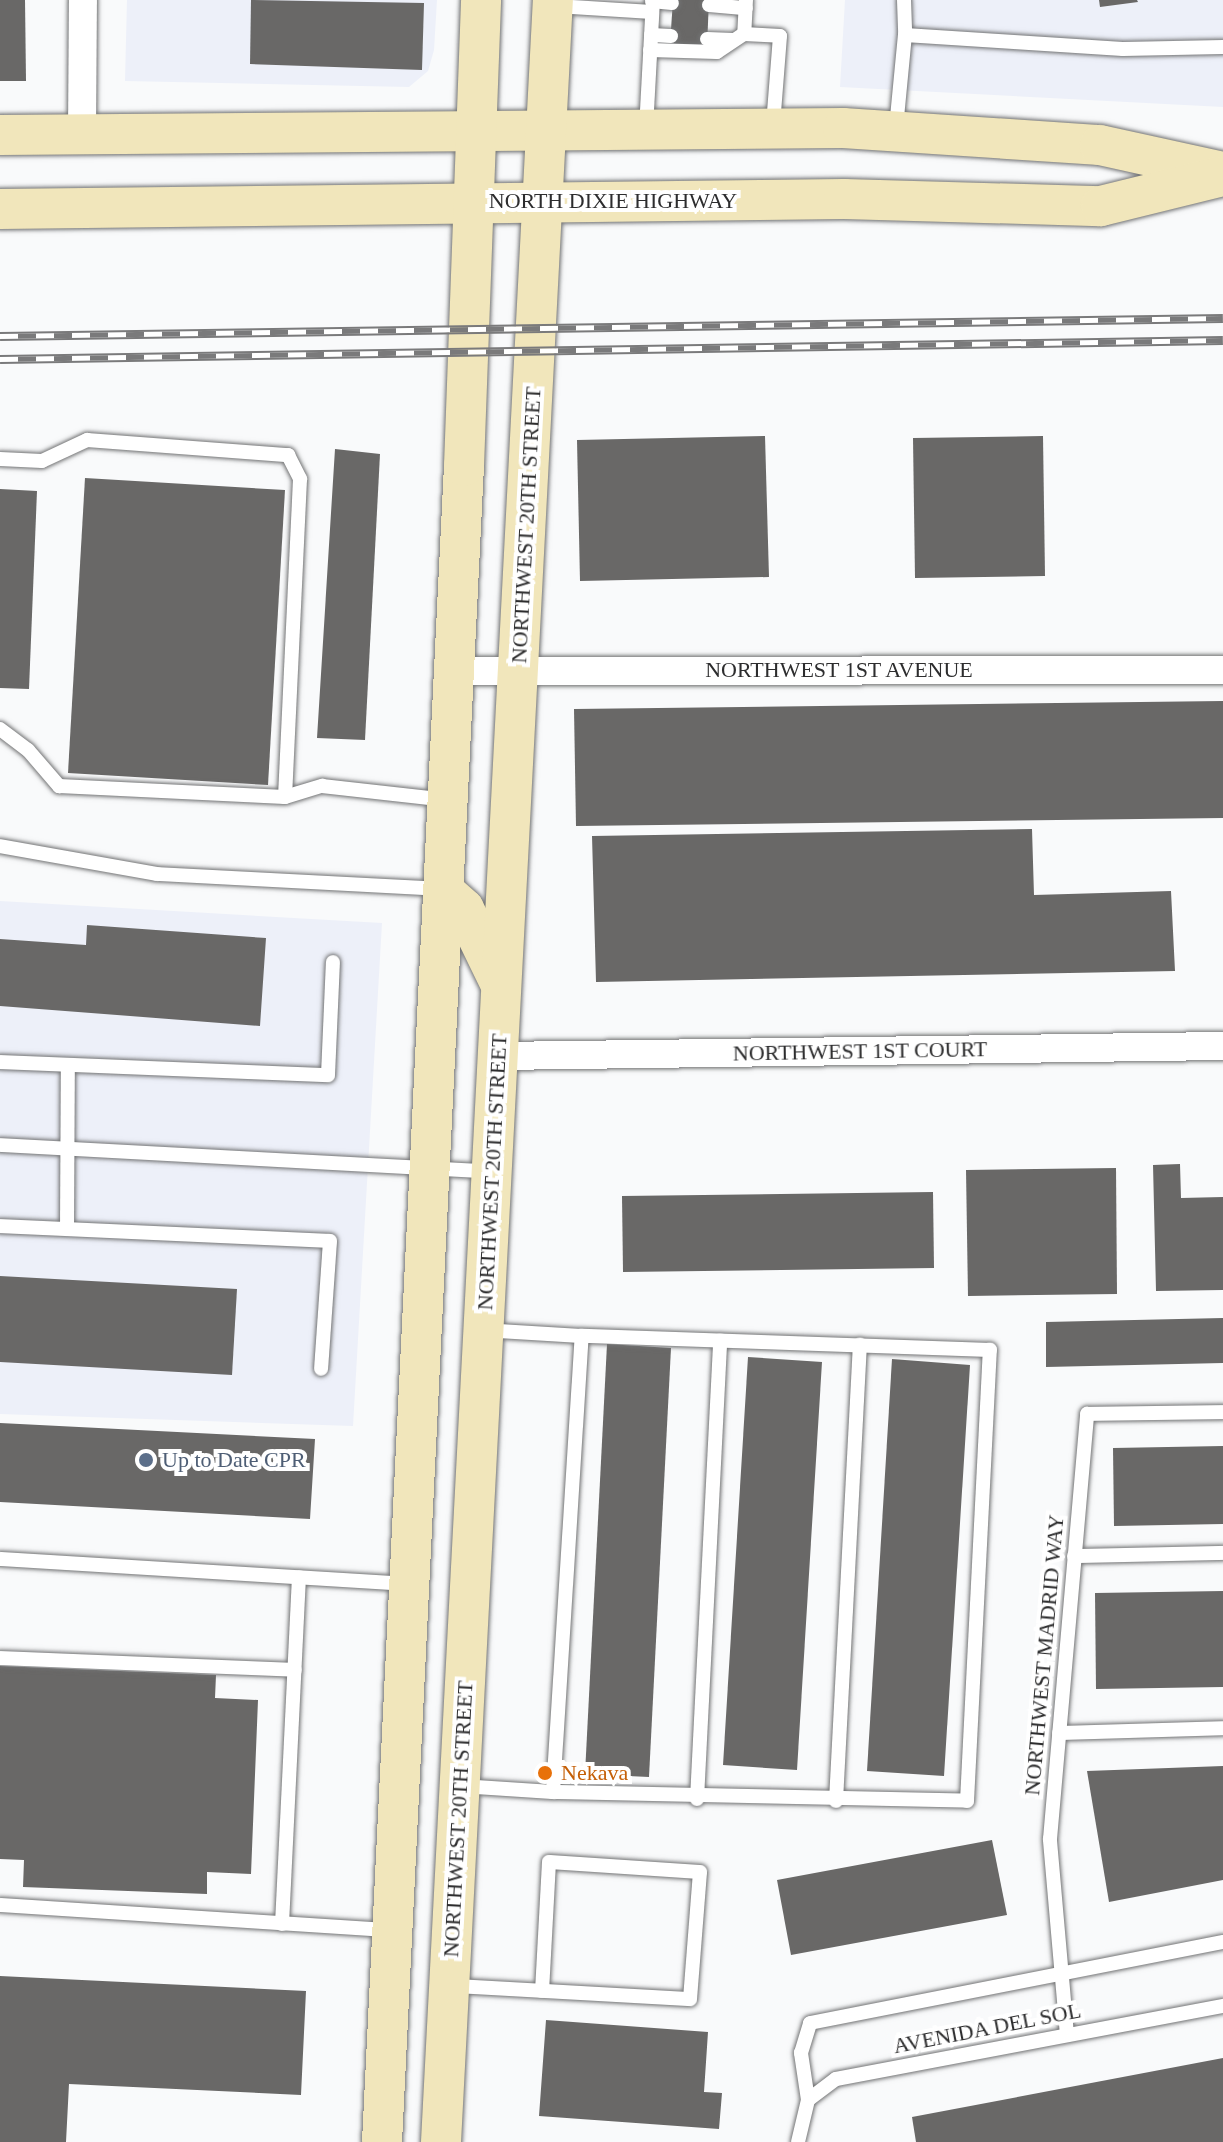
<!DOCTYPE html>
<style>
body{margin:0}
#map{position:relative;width:1223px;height:2142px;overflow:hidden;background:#f9fafb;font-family:"Times New Roman",serif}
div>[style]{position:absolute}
.built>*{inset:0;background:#edf0f9}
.building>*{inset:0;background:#696867}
.roads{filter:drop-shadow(0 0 2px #737475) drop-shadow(0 0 2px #737475)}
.lane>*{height:14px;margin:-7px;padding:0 7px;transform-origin:7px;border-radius:7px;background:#fff}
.street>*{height:28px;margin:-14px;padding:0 14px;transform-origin:14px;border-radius:14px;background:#fff}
.secondary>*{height:40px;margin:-20px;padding:0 20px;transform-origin:20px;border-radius:20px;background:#f1e6bb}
.rail>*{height:9px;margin-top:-4.5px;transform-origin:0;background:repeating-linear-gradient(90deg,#fff 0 18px,#7a7a7b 0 36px);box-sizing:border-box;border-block:2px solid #7a7a7b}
.dots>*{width:22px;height:22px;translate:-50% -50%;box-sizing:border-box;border:4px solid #fff;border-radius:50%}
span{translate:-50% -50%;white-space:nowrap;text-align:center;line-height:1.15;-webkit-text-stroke:8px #fff;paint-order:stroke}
.street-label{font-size:22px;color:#2d2d2e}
.service-label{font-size:22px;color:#4e5e75}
.left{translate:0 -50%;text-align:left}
.food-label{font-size:22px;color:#c56008}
</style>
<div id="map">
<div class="built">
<div style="clip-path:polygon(127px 0,437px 0,434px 50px,428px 71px,409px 87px,125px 81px)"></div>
<div style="clip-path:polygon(845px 0,1223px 0,1223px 107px,840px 87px)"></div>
<div style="clip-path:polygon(0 901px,382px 923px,353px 1426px,0 1414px)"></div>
</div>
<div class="building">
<div style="clip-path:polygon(0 0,25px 0,26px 81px,0 81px)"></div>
<div style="clip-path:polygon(251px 0,424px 3px,422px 70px,250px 64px)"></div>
<div style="clip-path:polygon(673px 0,709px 0,707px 46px,670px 44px)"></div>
<div style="clip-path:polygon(1099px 0,1137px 0,1138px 2px,1100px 7px)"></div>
<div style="clip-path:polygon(765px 436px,769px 577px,580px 581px,577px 440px)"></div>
<div style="clip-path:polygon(1043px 436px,1045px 576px,915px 578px,913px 438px)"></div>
<div style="clip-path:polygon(335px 449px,380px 454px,365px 740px,317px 738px)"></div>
<div style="clip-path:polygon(85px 478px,285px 490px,268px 785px,68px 773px)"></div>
<div style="clip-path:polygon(0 489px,37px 491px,29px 689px,0 688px)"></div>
<div style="clip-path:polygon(1223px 701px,1223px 818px,576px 826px,574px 709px)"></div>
<div style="clip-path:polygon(1032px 829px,1034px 895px,1171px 891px,1175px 971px,596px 982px,592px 836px)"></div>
<div style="clip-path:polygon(87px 925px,266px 938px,260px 1026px,0 1006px,0 939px,86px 945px)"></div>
<div style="clip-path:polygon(1180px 1164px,1181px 1198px,1223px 1197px,1223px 1290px,1156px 1291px,1153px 1165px)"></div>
<div style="clip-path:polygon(1116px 1168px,1117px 1294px,968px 1296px,966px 1170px)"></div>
<div style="clip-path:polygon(933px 1192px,934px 1268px,623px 1272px,622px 1196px)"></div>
<div style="clip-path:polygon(0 1276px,237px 1289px,232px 1375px,0 1362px)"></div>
<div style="clip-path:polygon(1223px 1318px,1223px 1363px,1046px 1367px,1046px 1322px)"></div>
<div style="clip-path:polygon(607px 1344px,671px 1348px,649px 1777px,585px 1774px)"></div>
<div style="clip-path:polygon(748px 1357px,822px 1362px,797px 1770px,723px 1765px)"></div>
<div style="clip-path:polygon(892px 1359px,970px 1365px,944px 1776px,867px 1771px)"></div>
<div style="clip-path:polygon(0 1423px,315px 1439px,310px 1519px,0 1502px)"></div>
<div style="clip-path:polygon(1223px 1446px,1223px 1524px,1114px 1526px,1113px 1448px)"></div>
<div style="clip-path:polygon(1223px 1591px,1223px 1687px,1096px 1689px,1095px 1593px)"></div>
<div style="clip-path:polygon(0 1666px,216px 1675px,215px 1698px,258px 1700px,251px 1874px,207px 1872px,207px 1894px,23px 1887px,24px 1860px,0 1859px)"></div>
<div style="clip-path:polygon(1223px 1766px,1223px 1880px,1109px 1902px,1087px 1771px)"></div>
<div style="clip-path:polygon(992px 1840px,1007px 1915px,791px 1955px,777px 1880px)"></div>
<div style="clip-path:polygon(0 1976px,306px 1991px,301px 2095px,69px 2084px,66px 2142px,0 2142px)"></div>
<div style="clip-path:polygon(546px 2020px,708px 2032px,704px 2092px,722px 2093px,719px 2129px,539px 2116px)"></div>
<div style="clip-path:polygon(1223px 2058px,1223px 2142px,916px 2142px,912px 2117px)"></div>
</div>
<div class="roads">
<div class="lane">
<div style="left:746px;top:0;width:34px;rotate:93deg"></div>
<div style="left:744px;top:34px;width:36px;rotate:3deg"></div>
<div style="left:780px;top:36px;width:88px;rotate:94.5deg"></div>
<div style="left:904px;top:0;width:35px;rotate:88deg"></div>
<div style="left:652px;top:1px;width:20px;rotate:6deg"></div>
<div style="left:709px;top:5px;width:37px;rotate:5deg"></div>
<div style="left:556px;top:6px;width:96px;rotate:3.6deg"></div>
<div style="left:651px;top:35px;width:20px;rotate:3deg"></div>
<div style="left:707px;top:39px;width:26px;rotate:2deg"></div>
<div style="left:650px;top:50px;width:67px;rotate:1.7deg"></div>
<div style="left:717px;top:52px;width:32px;rotate:-34deg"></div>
<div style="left:896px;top:128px;width:93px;rotate:-84.5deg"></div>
<div style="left:905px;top:35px;width:218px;rotate:3.7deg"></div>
<div style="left:1123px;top:49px;width:100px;rotate:-1.1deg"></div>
<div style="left:646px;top:129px;width:129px;rotate:-86.9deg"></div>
<div style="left:0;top:459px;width:42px;rotate:2.7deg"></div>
<div style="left:42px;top:461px;width:50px;rotate:-25deg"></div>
<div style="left:87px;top:440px;width:202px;rotate:4.3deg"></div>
<div style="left:288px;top:455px;width:27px;rotate:63deg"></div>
<div style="left:300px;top:479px;width:318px;rotate:92.7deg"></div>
<div style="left:0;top:729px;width:35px;rotate:37deg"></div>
<div style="left:28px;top:750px;width:48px;rotate:49.3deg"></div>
<div style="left:59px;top:786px;width:226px;rotate:2.8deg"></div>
<div style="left:285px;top:797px;width:39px;rotate:-17deg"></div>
<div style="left:322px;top:786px;width:126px;rotate:6.4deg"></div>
<div style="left:0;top:846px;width:159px;rotate:10.1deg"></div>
<div style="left:157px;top:874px;width:284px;rotate:3deg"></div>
<div style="left:0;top:1062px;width:328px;rotate:2.3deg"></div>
<div style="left:328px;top:1075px;width:113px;rotate:-87.5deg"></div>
<div style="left:0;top:1145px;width:492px;rotate:3.1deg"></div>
<div style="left:0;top:1226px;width:330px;rotate:2.6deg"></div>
<div style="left:330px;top:1241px;width:128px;rotate:94deg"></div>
<div style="left:67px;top:1229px;width:164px;rotate:-89.7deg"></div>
<div style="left:1074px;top:1556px;width:149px;rotate:-1.2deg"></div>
<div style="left:0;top:1559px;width:406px;rotate:3.5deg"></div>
<div style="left:0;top:1658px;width:295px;rotate:2.3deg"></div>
<div style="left:1059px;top:1733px;width:164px;rotate:-1.7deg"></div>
<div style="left:460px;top:1786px;width:93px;rotate:3.7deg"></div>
<div style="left:553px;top:1792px;width:457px;rotate:-86.4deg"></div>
<div style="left:582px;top:1336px;width:97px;rotate:-176.5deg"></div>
<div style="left:553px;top:1792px;width:414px;rotate:1.2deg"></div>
<div style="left:967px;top:1801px;width:452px;rotate:-87.1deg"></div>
<div style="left:990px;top:1350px;width:408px;rotate:-178deg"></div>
<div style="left:697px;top:1799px;width:459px;rotate:-87.1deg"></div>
<div style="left:836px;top:1801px;width:457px;rotate:-87deg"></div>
<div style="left:0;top:1905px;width:392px;rotate:3.7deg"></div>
<div style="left:282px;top:1924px;width:347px;rotate:-87.2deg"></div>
<div style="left:454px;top:1986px;width:236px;rotate:3.2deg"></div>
<div style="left:690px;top:1999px;width:127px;rotate:-85.5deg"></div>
<div style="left:700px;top:1872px;width:151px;rotate:-176.2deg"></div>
<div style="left:549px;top:1862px;width:129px;rotate:93.1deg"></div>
<div style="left:1067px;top:2035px;width:197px;rotate:-95deg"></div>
<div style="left:1050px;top:1839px;width:427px;rotate:-85deg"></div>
<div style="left:1087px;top:1414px;width:136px;rotate:-0.8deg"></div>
<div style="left:808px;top:2100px;width:48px;rotate:-98.5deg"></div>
<div style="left:801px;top:2053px;width:31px;rotate:-73deg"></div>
<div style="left:810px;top:2023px;width:421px;rotate:-11.1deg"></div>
<div style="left:798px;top:2142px;width:43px;rotate:-76.6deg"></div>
<div style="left:808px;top:2100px;width:35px;rotate:-37deg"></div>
<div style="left:836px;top:2079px;width:394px;rotate:-10.7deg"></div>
</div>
<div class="street">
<div style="left:82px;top:134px;width:134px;rotate:-89.6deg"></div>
<div style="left:454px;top:671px;width:769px;rotate:-0.07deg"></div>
<div style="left:498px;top:1056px;width:725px;rotate:-0.79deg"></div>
</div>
<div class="secondary">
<div style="left:0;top:135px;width:843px;rotate:-0.48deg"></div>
<div style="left:843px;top:128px;width:258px;rotate:3.8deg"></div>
<div style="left:1100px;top:145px;width:126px;rotate:12.4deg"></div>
<div style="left:0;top:209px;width:844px;rotate:-0.68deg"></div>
<div style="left:844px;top:199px;width:257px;rotate:1.6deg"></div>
<div style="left:1101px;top:206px;width:126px;rotate:-13.8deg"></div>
<div style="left:443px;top:890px;width:28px;rotate:42deg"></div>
<div style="left:464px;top:909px;width:82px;rotate:64.1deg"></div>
<div style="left:382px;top:2142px;width:1678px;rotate:-87.2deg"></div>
<div style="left:464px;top:466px;width:466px;rotate:-87.9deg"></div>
<div style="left:441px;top:2142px;width:2145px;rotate:-87.01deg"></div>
</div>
</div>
<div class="rail">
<div style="left:0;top:336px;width:1223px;rotate:-0.84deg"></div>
<div style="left:0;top:359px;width:1223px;rotate:-0.89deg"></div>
</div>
<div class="dots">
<div style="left:146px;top:1460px;background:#5c6f8a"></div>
<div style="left:545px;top:1773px;background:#e8710a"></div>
</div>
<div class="street-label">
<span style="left:613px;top:201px">NORTH DIXIE HIGHWAY</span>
<span style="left:526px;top:525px;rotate:-87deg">NORTHWEST 20TH STREET</span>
<span style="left:839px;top:670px">NORTHWEST 1ST AVENUE</span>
<span style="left:860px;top:1051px;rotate:-1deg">NORTHWEST 1ST COURT</span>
<span style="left:492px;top:1172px;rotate:-87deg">NORTHWEST 20TH STREET</span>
<span style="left:1044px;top:1655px;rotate:-85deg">NORTHWEST MADRID WAY</span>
<span style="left:458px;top:1819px;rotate:-87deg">NORTHWEST 20TH STREET</span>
<span style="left:987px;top:2028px;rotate:-11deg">AVENIDA DEL SOL</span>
</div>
<div class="service-label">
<span class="left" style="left:162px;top:1460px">Up to Date CPR</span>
</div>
<div class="food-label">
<span class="left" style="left:561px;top:1773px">Nekava</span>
</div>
</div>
